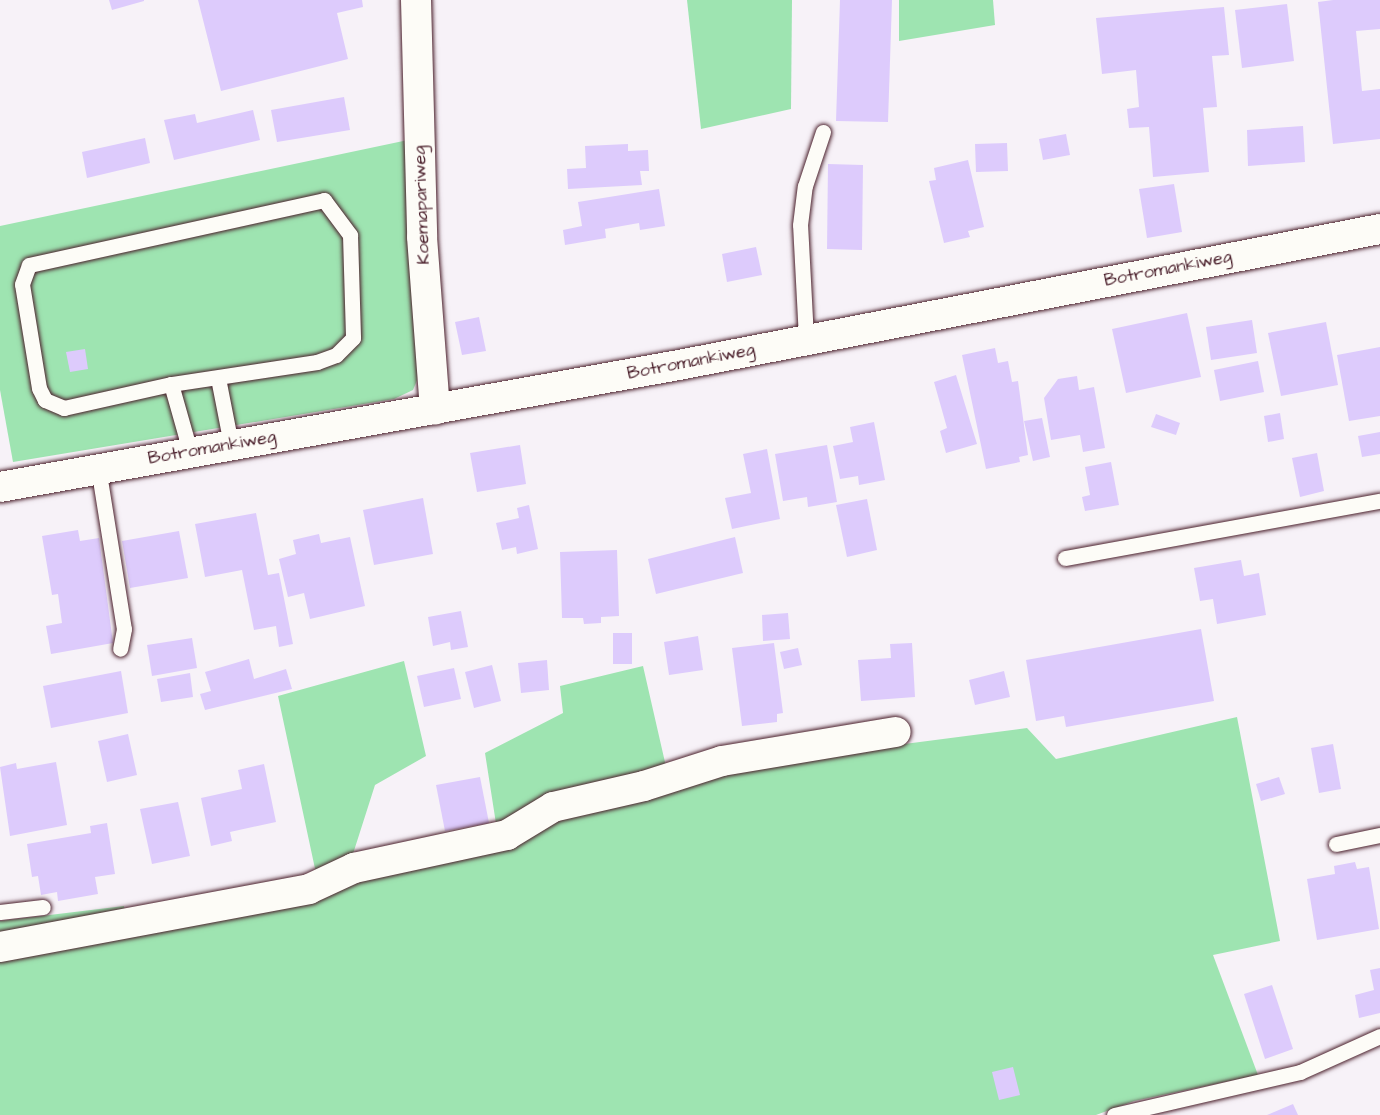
<!DOCTYPE html>
<style>
body{margin:0}
#map{position:relative;width:1380px;height:1115px;overflow:hidden;background:#f7f2f8;font-family:"Architects Daughter",sans-serif}
div>[style]{position:absolute}
.green>*{inset:0;background:#9ee4b1}
.building>*{inset:0;background:#ddcbfc}
.roads{filter:drop-shadow(0 0 2px #4a1f2b) drop-shadow(0 0 2px #4a1f2b)}
.service>*{height:15px;margin:-7.5px;padding:0 7.5px;transform-origin:7.5px;border-radius:7.5px;background:#fdfcf7}
.minor>*{height:30px;margin:-15px;padding:0 15px;transform-origin:15px;border-radius:15px;background:#fdfcf7}
span{translate:-50% -50%;white-space:nowrap;text-align:center;line-height:1.15;-webkit-text-stroke:5px #fdfcf7;paint-order:stroke}
.street-label{font-size:18px;color:#4a1f2b}
</style>
<div id="map">
<div class="green">
<div style="clip-path:polygon(687px 0,792px 0,791px 109px,701px 129px)"></div>
<div style="clip-path:polygon(899px 0,993px 0,995px 25px,899px 41px)"></div>
<div style="clip-path:polygon(408px 140px,420px 373px,413px 390px,394px 399px,13px 462px,0 390px,0 226px)"></div>
<div style="clip-path:polygon(404px 661px,426px 756px,375px 785px,352px 857px,317px 878px,278px 696px)"></div>
<div style="clip-path:polygon(643px 666px,667px 771px,497px 830px,485px 753px,563px 713px,560px 686px)"></div>
<div style="clip-path:polygon(1237px 717px,1280px 941px,1213px 955px,1258px 1075px,1134px 1101px,1096px 1115px,0 1115px,0 956px,728px 767px,1027px 728px,1056px 759px)"></div>
<div style="clip-path:polygon(124px 906px,126px 919px,0 942px,0 921px)"></div>
</div>
<div class="building">
<div style="clip-path:polygon(109px 0,144px 0,144px 1px,112px 10px)"></div>
<div style="clip-path:polygon(198px 0,362px 0,363px 7px,337px 13px,348px 59px,221px 91px)"></div>
<div style="clip-path:polygon(840px 0,892px 0,888px 122px,836px 121px)"></div>
<div style="clip-path:polygon(1333px 0,1380px 0,1380px 29px,1356px 31px,1362px 91px,1380px 89px,1380px 139px,1333px 144px,1318px 2px)"></div>
<div style="clip-path:polygon(1287px 4px,1294px 61px,1242px 68px,1235px 10px)"></div>
<div style="clip-path:polygon(1224px 7px,1229px 55px,1212px 56px,1217px 107px,1203px 108px,1209px 172px,1153px 177px,1149px 127px,1129px 128px,1127px 109px,1139px 107px,1136px 70px,1102px 74px,1096px 18px)"></div>
<div style="clip-path:polygon(344px 97px,350px 130px,277px 142px,271px 110px)"></div>
<div style="clip-path:polygon(253px 110px,260px 140px,174px 160px,164px 120px,195px 114px,197px 123px)"></div>
<div style="clip-path:polygon(1303px 126px,1305px 162px,1248px 166px,1247px 130px)"></div>
<div style="clip-path:polygon(1066px 134px,1070px 155px,1043px 160px,1039px 139px)"></div>
<div style="clip-path:polygon(145px 138px,150px 163px,87px 178px,82px 152px)"></div>
<div style="clip-path:polygon(1007px 143px,1008px 171px,976px 172px,975px 144px)"></div>
<div style="clip-path:polygon(628px 144px,628px 151px,648px 150px,649px 171px,640px 171px,642px 185px,568px 189px,567px 169px,586px 168px,585px 146px)"></div>
<div style="clip-path:polygon(968px 160px,984px 227px,968px 231px,970px 237px,944px 243px,929px 181px,936px 180px,934px 168px)"></div>
<div style="clip-path:polygon(828px 164px,863px 165px,862px 250px,827px 249px)"></div>
<div style="clip-path:polygon(1174px 184px,1182px 232px,1147px 238px,1139px 189px)"></div>
<div style="clip-path:polygon(659px 189px,665px 226px,640px 230px,639px 223px,605px 229px,606px 238px,565px 245px,563px 230px,582px 226px,578px 202px)"></div>
<div style="clip-path:polygon(756px 247px,762px 275px,727px 282px,722px 254px)"></div>
<div style="clip-path:polygon(1187px 313px,1201px 377px,1126px 393px,1112px 329px)"></div>
<div style="clip-path:polygon(479px 317px,486px 351px,462px 355px,455px 322px)"></div>
<div style="clip-path:polygon(1252px 320px,1257px 353px,1211px 360px,1206px 327px)"></div>
<div style="clip-path:polygon(1326px 322px,1338px 385px,1281px 396px,1268px 333px)"></div>
<div style="clip-path:polygon(1380px 347px,1380px 416px,1349px 421px,1337px 355px)"></div>
<div style="clip-path:polygon(995px 348px,998px 363px,1008px 361px,1012px 382px,1018px 381px,1028px 455px,1019px 457px,1020px 462px,986px 469px,962px 355px)"></div>
<div style="clip-path:polygon(85px 349px,88px 369px,70px 372px,66px 352px)"></div>
<div style="clip-path:polygon(1258px 361px,1264px 392px,1220px 401px,1214px 370px)"></div>
<div style="clip-path:polygon(956px 375px,977px 444px,946px 453px,940px 431px,947px 428px,934px 382px)"></div>
<div style="clip-path:polygon(1077px 376px,1079px 390px,1094px 387px,1105px 448px,1083px 452px,1080px 435px,1051px 440px,1044px 398px,1058px 379px)"></div>
<div style="clip-path:polygon(1280px 413px,1284px 439px,1268px 442px,1264px 416px)"></div>
<div style="clip-path:polygon(1156px 414px,1180px 423px,1176px 435px,1151px 427px)"></div>
<div style="clip-path:polygon(1042px 418px,1050px 457px,1033px 461px,1024px 421px)"></div>
<div style="clip-path:polygon(874px 422px,885px 480px,859px 485px,858px 476px,840px 479px,833px 446px,853px 442px,850px 427px)"></div>
<div style="clip-path:polygon(1380px 432px,1380px 454px,1362px 457px,1358px 436px)"></div>
<div style="clip-path:polygon(520px 445px,526px 484px,477px 492px,470px 453px)"></div>
<div style="clip-path:polygon(827px 445px,837px 502px,808px 507px,807px 497px,783px 501px,775px 454px)"></div>
<div style="clip-path:polygon(767px 449px,780px 519px,732px 529px,725px 498px,751px 493px,743px 454px)"></div>
<div style="clip-path:polygon(1317px 453px,1324px 491px,1300px 497px,1292px 458px)"></div>
<div style="clip-path:polygon(1111px 462px,1119px 505px,1085px 511px,1082px 497px,1090px 495px,1085px 467px)"></div>
<div style="clip-path:polygon(423px 498px,433px 554px,374px 565px,363px 510px)"></div>
<div style="clip-path:polygon(867px 499px,877px 550px,847px 557px,836px 505px)"></div>
<div style="clip-path:polygon(529px 505px,538px 549px,517px 554px,516px 547px,502px 550px,496px 523px,519px 518px,517px 508px)"></div>
<div style="clip-path:polygon(256px 513px,268px 575px,279px 573px,293px 644px,279px 647px,276px 626px,254px 630px,242px 570px,205px 577px,195px 524px)"></div>
<div style="clip-path:polygon(78px 530px,80px 541px,99px 538px,113px 643px,51px 654px,46px 626px,62px 623px,58px 594px,52px 595px,42px 536px)"></div>
<div style="clip-path:polygon(179px 531px,188px 578px,130px 588px,122px 541px)"></div>
<div style="clip-path:polygon(319px 534px,321px 543px,350px 537px,365px 606px,310px 619px,304px 593px,288px 597px,279px 559px,296px 554px,293px 540px)"></div>
<div style="clip-path:polygon(735px 537px,743px 573px,656px 594px,648px 559px)"></div>
<div style="clip-path:polygon(617px 550px,619px 616px,601px 617px,601px 623px,584px 624px,583px 618px,562px 618px,560px 552px)"></div>
<div style="clip-path:polygon(1241px 560px,1244px 576px,1259px 573px,1266px 615px,1217px 624px,1213px 599px,1200px 601px,1194px 568px)"></div>
<div style="clip-path:polygon(461px 611px,468px 647px,451px 650px,450px 642px,433px 646px,428px 617px)"></div>
<div style="clip-path:polygon(788px 613px,790px 639px,763px 641px,762px 615px)"></div>
<div style="clip-path:polygon(1201px 629px,1214px 701px,1066px 727px,1064px 716px,1036px 721px,1026px 660px)"></div>
<div style="clip-path:polygon(613px 633px,632px 633px,632px 664px,613px 664px)"></div>
<div style="clip-path:polygon(698px 636px,703px 670px,669px 675px,664px 642px)"></div>
<div style="clip-path:polygon(192px 638px,197px 668px,152px 676px,147px 645px)"></div>
<div style="clip-path:polygon(774px 643px,783px 713px,777px 714px,777px 722px,742px 726px,732px 648px)"></div>
<div style="clip-path:polygon(912px 643px,915px 697px,861px 701px,858px 660px,891px 658px,890px 644px)"></div>
<div style="clip-path:polygon(798px 648px,802px 665px,784px 669px,780px 652px)"></div>
<div style="clip-path:polygon(249px 659px,254px 679px,286px 669px,292px 689px,205px 710px,200px 694px,211px 691px,205px 672px)"></div>
<div style="clip-path:polygon(547px 660px,549px 690px,521px 693px,518px 663px)"></div>
<div style="clip-path:polygon(492px 665px,501px 701px,474px 708px,465px 672px)"></div>
<div style="clip-path:polygon(454px 668px,461px 699px,424px 707px,417px 676px)"></div>
<div style="clip-path:polygon(121px 671px,128px 713px,51px 728px,43px 686px)"></div>
<div style="clip-path:polygon(1004px 671px,1010px 697px,975px 705px,969px 680px)"></div>
<div style="clip-path:polygon(190px 673px,193px 697px,161px 702px,157px 679px)"></div>
<div style="clip-path:polygon(128px 734px,137px 775px,107px 782px,98px 741px)"></div>
<div style="clip-path:polygon(1333px 744px,1341px 789px,1319px 793px,1311px 748px)"></div>
<div style="clip-path:polygon(56px 762px,67px 825px,10px 836px,0 767px,16px 763px,17px 769px)"></div>
<div style="clip-path:polygon(264px 764px,276px 822px,230px 832px,232px 841px,211px 846px,201px 798px,242px 789px,238px 770px)"></div>
<div style="clip-path:polygon(480px 777px,489px 823px,445px 831px,436px 785px)"></div>
<div style="clip-path:polygon(1279px 777px,1285px 794px,1261px 801px,1256px 784px)"></div>
<div style="clip-path:polygon(178px 802px,190px 856px,152px 864px,140px 809px)"></div>
<div style="clip-path:polygon(107px 823px,115px 874px,95px 877px,98px 894px,58px 901px,57px 892px,41px 895px,38px 876px,32px 877px,27px 844px,91px 833px,90px 826px)"></div>
<div style="clip-path:polygon(1355px 862px,1357px 869px,1369px 867px,1379px 929px,1317px 940px,1307px 879px,1335px 874px,1334px 866px)"></div>
<div style="clip-path:polygon(1380px 968px,1380px 1013px,1359px 1018px,1355px 995px,1374px 990px,1370px 970px)"></div>
<div style="clip-path:polygon(1272px 985px,1293px 1049px,1265px 1059px,1244px 994px)"></div>
<div style="clip-path:polygon(1013px 1067px,1020px 1095px,999px 1100px,992px 1072px)"></div>
<div style="clip-path:polygon(1293px 1104px,1298px 1115px,1267px 1115px)"></div>
</div>
<div class="roads">
<div class="service">
<div style="left:324px;top:200px;width:44px;rotate:53.4deg"></div>
<div style="left:350px;top:235px;width:103px;rotate:88.3deg"></div>
<div style="left:353px;top:338px;width:24px;rotate:135deg"></div>
<div style="left:336px;top:355px;width:20px;rotate:160deg"></div>
<div style="left:317px;top:362px;width:148px;rotate:171.4deg"></div>
<div style="left:171px;top:384px;width:110px;rotate:167.4deg"></div>
<div style="left:64px;top:408px;width:21px;rotate:-157deg"></div>
<div style="left:45px;top:400px;width:13px;rotate:-117deg"></div>
<div style="left:39px;top:388px;width:105px;rotate:-99.3deg"></div>
<div style="left:22px;top:284px;width:20px;rotate:-70deg"></div>
<div style="left:29px;top:265px;width:302px;rotate:-12.4deg"></div>
<div style="left:806px;top:338px;width:113px;rotate:-93deg"></div>
<div style="left:800px;top:225px;width:39px;rotate:-83deg"></div>
<div style="left:805px;top:186px;width:57px;rotate:-71.6deg"></div>
<div style="left:218px;top:378px;width:67px;rotate:78.9deg"></div>
<div style="left:171px;top:384px;width:70px;rotate:74.2deg"></div>
<div style="left:98px;top:467px;width:164px;rotate:80.9deg"></div>
<div style="left:124px;top:629px;width:20px;rotate:101deg"></div>
<div style="left:1065px;top:558px;width:320px;rotate:-10.3deg"></div>
<div style="left:1336px;top:844px;width:45px;rotate:-11.6deg"></div>
<div style="left:0;top:912px;width:43px;rotate:-6.6deg"></div>
<div style="left:1114px;top:1115px;width:191px;rotate:-13deg"></div>
<div style="left:1300px;top:1072px;width:88px;rotate:-24.2deg"></div>
</div>
<div class="minor">
<div style="left:416px;top:0;width:237px;rotate:88.5deg"></div>
<div style="left:422px;top:237px;width:173px;rotate:85.7deg"></div>
<div style="left:0;top:487px;width:695px;rotate:-10.19deg"></div>
<div style="left:684px;top:364px;width:709px;rotate:-10.98deg"></div>
<div style="left:0;top:947px;width:314px;rotate:-10.6deg"></div>
<div style="left:309px;top:889px;width:50px;rotate:-25deg"></div>
<div style="left:354px;top:868px;width:157px;rotate:-12.2deg"></div>
<div style="left:507px;top:835px;width:54px;rotate:-31.3deg"></div>
<div style="left:553px;top:807px;width:93px;rotate:-13deg"></div>
<div style="left:644px;top:786px;width:82px;rotate:-17.8deg"></div>
<div style="left:722px;top:761px;width:176px;rotate:-9.5deg"></div>
</div>
</div>
<div class="street-label">
<span style="left:422px;top:205px;rotate:-92deg">Koemapariweg</span>
<span style="left:1168px;top:269px;rotate:-11deg">Botromankiweg</span>
<span style="left:691px;top:362px;rotate:-11deg">Botromankiweg</span>
<span style="left:212px;top:448px;rotate:-10deg">Botromankiweg</span>
</div>
</div>
